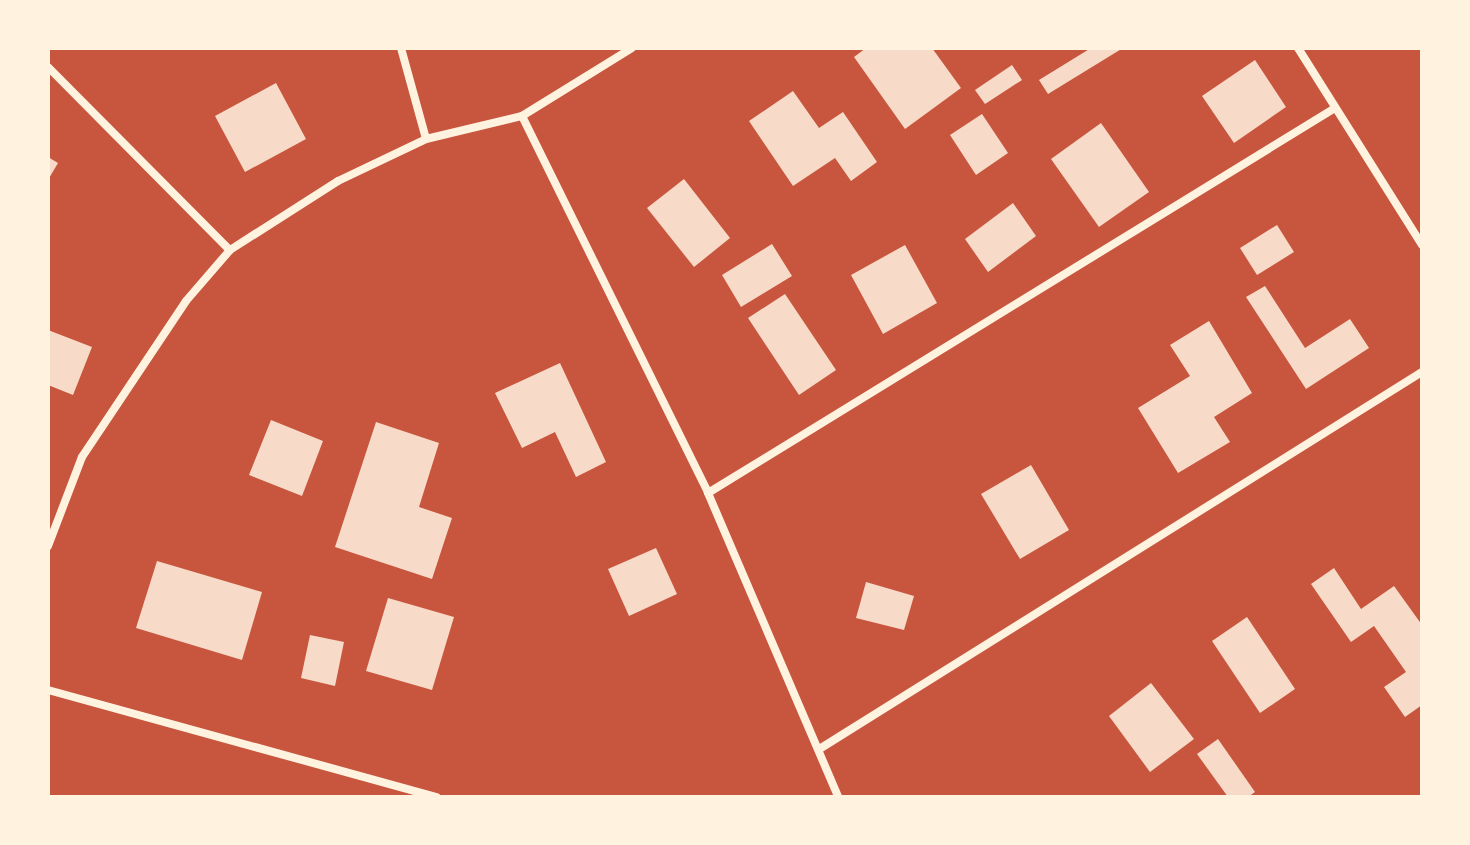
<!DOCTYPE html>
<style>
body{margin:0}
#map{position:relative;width:1470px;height:845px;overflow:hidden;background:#c8553d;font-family:"Roboto Serif",serif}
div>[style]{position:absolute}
.building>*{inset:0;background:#f7dbc8}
.minor>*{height:8px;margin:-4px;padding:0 4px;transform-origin:4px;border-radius:4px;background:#fff3e0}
span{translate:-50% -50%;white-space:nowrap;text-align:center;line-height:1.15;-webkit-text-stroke:8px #fff3e0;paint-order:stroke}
.frame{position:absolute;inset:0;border:50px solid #fff3e0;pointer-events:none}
</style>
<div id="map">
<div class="building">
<div style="clip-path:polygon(866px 48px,932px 48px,961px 88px,905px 129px,854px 57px)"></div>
<div style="clip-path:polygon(1091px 48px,1123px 48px,1048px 94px,1039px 80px)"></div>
<div style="clip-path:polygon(1255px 60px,1286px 107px,1234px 143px,1202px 96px)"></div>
<div style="clip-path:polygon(1012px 65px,1022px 80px,985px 104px,975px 90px)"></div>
<div style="clip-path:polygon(276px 83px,306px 139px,245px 172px,215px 116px)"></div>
<div style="clip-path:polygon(793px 91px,819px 128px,843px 112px,877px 162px,851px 181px,835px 158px,793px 186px,749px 121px)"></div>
<div style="clip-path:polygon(982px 114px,1008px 153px,976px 175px,950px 135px)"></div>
<div style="clip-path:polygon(1101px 123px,1149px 192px,1099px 227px,1051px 159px)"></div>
<div style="clip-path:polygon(48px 157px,58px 163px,48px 180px)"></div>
<div style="clip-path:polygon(684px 179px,730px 238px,694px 267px,647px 208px)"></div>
<div style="clip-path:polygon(1013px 203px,1036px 236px,988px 272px,965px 239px)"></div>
<div style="clip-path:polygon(1277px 225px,1294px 252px,1257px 275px,1240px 248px)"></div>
<div style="clip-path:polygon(772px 244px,792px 276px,741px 307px,722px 275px)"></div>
<div style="clip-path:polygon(905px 245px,937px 303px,883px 334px,851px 275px)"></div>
<div style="clip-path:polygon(1265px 286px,1305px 348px,1350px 319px,1369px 348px,1306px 389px,1246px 297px)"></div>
<div style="clip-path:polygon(785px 294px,836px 370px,799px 395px,748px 318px)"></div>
<div style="clip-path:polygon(1209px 321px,1252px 393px,1214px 417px,1230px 442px,1178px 473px,1138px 408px,1190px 376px,1170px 345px)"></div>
<div style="clip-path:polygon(48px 330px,92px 347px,73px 395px,48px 385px)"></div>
<div style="clip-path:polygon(560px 363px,606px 462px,576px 477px,555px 432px,522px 448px,495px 393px)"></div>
<div style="clip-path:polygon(271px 420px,323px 441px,302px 496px,249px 475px)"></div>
<div style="clip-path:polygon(376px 422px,439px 443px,419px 507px,452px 518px,432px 579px,335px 547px)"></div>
<div style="clip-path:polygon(1031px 465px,1069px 530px,1020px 559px,981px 494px)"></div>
<div style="clip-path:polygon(656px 548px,677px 594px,629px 616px,608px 569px)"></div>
<div style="clip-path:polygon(157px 561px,262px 592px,242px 660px,136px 628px)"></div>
<div style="clip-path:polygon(1334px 568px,1361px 609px,1394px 586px,1422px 625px,1422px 705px,1405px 717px,1384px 687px,1406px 672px,1374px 626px,1351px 642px,1311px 584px)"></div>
<div style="clip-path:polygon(866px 582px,914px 596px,904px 630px,856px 618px)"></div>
<div style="clip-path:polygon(388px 598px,454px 617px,432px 690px,366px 671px)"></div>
<div style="clip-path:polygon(1247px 617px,1295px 689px,1260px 713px,1212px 641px)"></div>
<div style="clip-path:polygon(310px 635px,344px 642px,335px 686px,301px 678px)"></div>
<div style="clip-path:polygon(1151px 683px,1194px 739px,1150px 772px,1109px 716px)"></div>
<div style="clip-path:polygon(1218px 739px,1255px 792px,1248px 797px,1228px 797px,1197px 754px)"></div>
</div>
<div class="minor">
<div style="left:401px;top:48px;width:94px;rotate:74.6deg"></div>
<div style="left:1298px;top:48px;width:233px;rotate:57.8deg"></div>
<div style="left:48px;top:67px;width:258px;rotate:45.2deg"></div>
<div style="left:522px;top:116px;width:420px;rotate:63.7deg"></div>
<div style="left:708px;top:493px;width:331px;rotate:66.8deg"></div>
<div style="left:708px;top:493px;width:736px;rotate:-31.55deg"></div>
<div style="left:48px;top:546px;width:95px;rotate:-69.1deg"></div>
<div style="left:82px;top:457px;width:187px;rotate:-56.3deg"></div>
<div style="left:186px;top:301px;width:67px;rotate:-49.2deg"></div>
<div style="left:230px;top:250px;width:128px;rotate:-32.6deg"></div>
<div style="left:338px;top:181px;width:98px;rotate:-25.5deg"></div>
<div style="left:426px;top:139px;width:99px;rotate:-13.5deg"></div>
<div style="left:522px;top:116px;width:129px;rotate:-31.7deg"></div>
<div style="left:48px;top:690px;width:403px;rotate:15.4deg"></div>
<div style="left:821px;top:748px;width:709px;rotate:-32.03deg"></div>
</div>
<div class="frame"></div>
</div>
